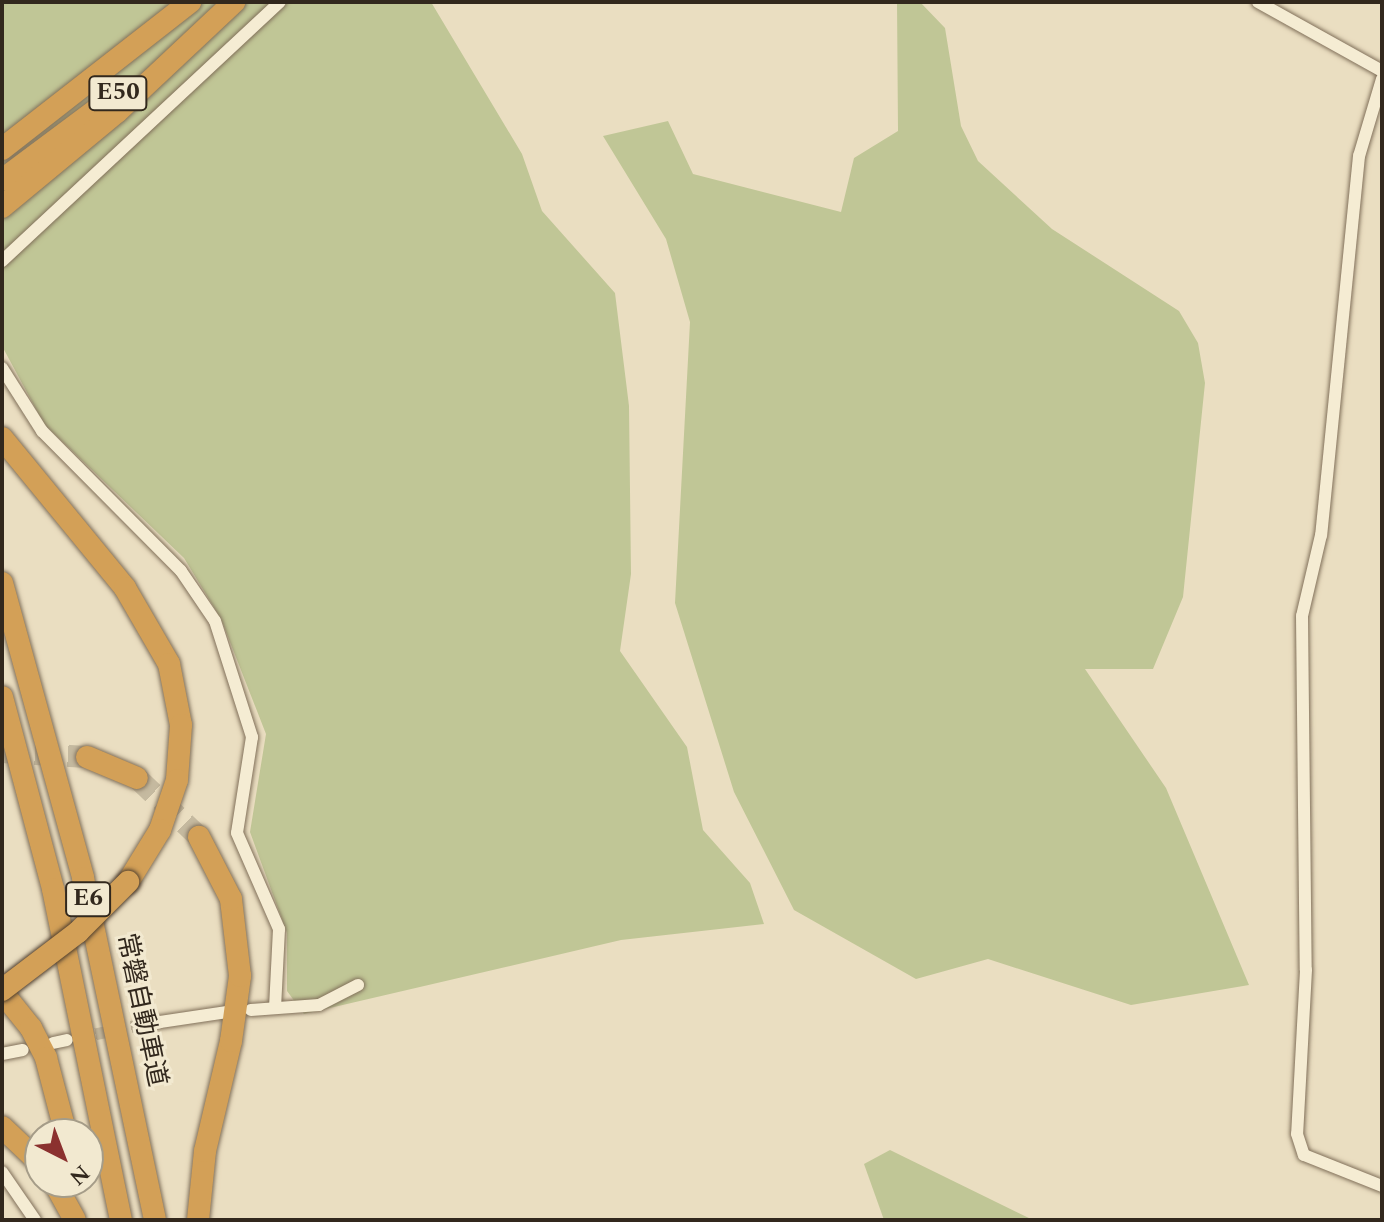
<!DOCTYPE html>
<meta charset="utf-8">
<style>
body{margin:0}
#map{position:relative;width:1384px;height:1222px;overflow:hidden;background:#eadec1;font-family:Spectral,"Noto Sans JP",serif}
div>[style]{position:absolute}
.green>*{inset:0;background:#c0c696}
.street-tunnel>*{height:12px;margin-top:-6px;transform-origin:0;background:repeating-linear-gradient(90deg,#c5baa0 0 12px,transparent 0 18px)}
.highway-tunnel>*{height:22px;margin-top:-11px;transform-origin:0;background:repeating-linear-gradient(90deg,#c5baa0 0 22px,transparent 0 33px)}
.roads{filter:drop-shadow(0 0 2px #81705a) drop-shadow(0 0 2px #81705a)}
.street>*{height:12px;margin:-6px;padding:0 6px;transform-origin:6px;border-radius:6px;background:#f5ecd3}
.highway>*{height:22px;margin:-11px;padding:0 11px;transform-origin:11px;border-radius:11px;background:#d3a057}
.bridges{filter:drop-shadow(0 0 2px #4f3e2e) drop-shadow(0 0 2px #4f3e2e)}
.highway-bridge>*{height:22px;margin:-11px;padding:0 11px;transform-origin:11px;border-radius:11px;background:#d3a057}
span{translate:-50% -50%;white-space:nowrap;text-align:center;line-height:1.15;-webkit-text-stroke:6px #f2e9d0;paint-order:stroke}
.shield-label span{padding:2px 6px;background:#f2e9d0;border:2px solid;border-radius:6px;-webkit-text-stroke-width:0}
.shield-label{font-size:24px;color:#32281d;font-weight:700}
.street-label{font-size:26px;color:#32281d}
.frame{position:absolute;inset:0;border:4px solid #32281d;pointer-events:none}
.north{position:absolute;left:24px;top:1118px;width:80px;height:80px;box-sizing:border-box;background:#f2e9d0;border:2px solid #a59c88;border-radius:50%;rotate:138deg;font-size:22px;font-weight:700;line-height:32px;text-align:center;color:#32281d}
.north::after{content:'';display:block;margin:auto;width:28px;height:36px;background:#8b312f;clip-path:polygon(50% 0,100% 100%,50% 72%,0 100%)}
</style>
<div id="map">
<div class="green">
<div style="clip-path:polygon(2px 2px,431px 2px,522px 154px,542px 211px,615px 293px,629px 406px,631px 574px,620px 651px,687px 747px,703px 830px,750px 883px,764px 924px,621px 940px,304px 1014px,287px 991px,287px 933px,250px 832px,266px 734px,221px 619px,184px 558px,44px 424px,2px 346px)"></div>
<div style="clip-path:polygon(897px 2px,920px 2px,945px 28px,961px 126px,978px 161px,1052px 229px,1179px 311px,1198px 343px,1205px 383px,1183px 597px,1153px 669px,1085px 669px,1166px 788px,1249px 985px,1131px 1005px,988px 959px,916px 979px,794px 910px,734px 792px,675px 603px,690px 322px,666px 239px,603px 136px,668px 121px,693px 174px,841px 212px,854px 158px,898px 131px)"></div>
<div style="clip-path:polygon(890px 1150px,1033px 1220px,884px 1220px,864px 1164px)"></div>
</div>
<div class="street-tunnel">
<div style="left:78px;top:1038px;width:63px;rotate:-11.8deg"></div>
</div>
<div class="highway-tunnel">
<div style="left:2px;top:752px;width:85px;rotate:3.4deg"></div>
<div style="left:137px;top:778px;width:86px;rotate:43.6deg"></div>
</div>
<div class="roads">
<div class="street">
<div style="left:1258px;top:2px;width:142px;rotate:29.1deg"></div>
<div style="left:1382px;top:79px;width:80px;rotate:106.6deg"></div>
<div style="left:1359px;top:156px;width:381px;rotate:95.7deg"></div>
<div style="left:1321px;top:535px;width:83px;rotate:103.2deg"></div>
<div style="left:1302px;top:616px;width:354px;rotate:89.4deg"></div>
<div style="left:1306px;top:970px;width:164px;rotate:93.1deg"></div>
<div style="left:1297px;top:1134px;width:22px;rotate:72deg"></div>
<div style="left:1304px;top:1155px;width:84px;rotate:21.7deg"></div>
<div style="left:2px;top:261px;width:380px;rotate:-43deg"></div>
<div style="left:2px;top:368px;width:75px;rotate:57.6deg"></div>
<div style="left:42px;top:431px;width:197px;rotate:45.2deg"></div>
<div style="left:181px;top:571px;width:60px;rotate:55.8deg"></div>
<div style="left:215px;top:621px;width:122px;rotate:72.3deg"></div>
<div style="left:252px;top:737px;width:97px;rotate:98.9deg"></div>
<div style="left:237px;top:833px;width:105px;rotate:66.4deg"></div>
<div style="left:279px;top:929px;width:79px;rotate:92.9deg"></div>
<div style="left:251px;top:1010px;width:68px;rotate:-4.2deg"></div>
<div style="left:319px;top:1005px;width:44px;rotate:-27.1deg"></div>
<div style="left:140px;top:1025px;width:88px;rotate:-8.5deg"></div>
<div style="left:53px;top:1043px;width:14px;rotate:-12deg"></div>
<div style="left:2px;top:1054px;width:21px;rotate:-11deg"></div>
<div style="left:2px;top:1172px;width:58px;rotate:55.5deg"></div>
</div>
<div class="highway">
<div style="left:2px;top:149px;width:239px;rotate:-38deg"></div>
<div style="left:2px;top:180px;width:137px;rotate:-36.7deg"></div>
<div style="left:2px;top:207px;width:149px;rotate:-39.6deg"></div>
<div style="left:117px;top:112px;width:161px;rotate:-43.2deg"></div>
<div style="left:2px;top:438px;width:194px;rotate:50.6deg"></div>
<div style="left:125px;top:588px;width:88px;rotate:59.9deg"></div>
<div style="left:169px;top:664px;width:62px;rotate:78.9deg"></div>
<div style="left:181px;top:725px;width:55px;rotate:94.2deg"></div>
<div style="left:177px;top:780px;width:53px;rotate:108.8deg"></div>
<div style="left:160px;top:830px;width:61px;rotate:121.6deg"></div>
<div style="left:2px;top:583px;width:306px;rotate:74.6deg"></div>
<div style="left:83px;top:878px;width:349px;rotate:78.1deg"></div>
<div style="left:2px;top:697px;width:199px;rotate:75.1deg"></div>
<div style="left:53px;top:889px;width:338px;rotate:78.4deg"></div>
<div style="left:87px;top:757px;width:54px;rotate:22.8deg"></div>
<div style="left:2px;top:992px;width:46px;rotate:51.1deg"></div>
<div style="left:31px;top:1028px;width:34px;rotate:63deg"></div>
<div style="left:46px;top:1058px;width:79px;rotate:75.3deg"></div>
<div style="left:2px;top:1127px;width:52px;rotate:43.5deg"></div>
<div style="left:54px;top:1182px;width:43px;rotate:61.1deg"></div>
<div style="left:198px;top:1220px;width:69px;rotate:-84.2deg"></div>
<div style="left:205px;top:1151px;width:113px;rotate:-76.7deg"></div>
<div style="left:231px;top:1041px;width:66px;rotate:-82.1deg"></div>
<div style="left:240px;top:976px;width:78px;rotate:-96.7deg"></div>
<div style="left:231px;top:899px;width:70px;rotate:-117.3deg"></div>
</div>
</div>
<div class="bridges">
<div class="highway-bridge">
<div style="left:2px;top:990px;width:96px;rotate:-37.3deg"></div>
<div style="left:78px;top:932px;width:71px;rotate:-45deg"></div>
</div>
</div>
<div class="shield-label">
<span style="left:118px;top:93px">E50</span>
<span style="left:88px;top:899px">E6</span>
</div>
<div class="street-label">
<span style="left:141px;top:1010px;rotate:78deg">常磐自動車道</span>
</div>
<div class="frame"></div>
<div class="north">N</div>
</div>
